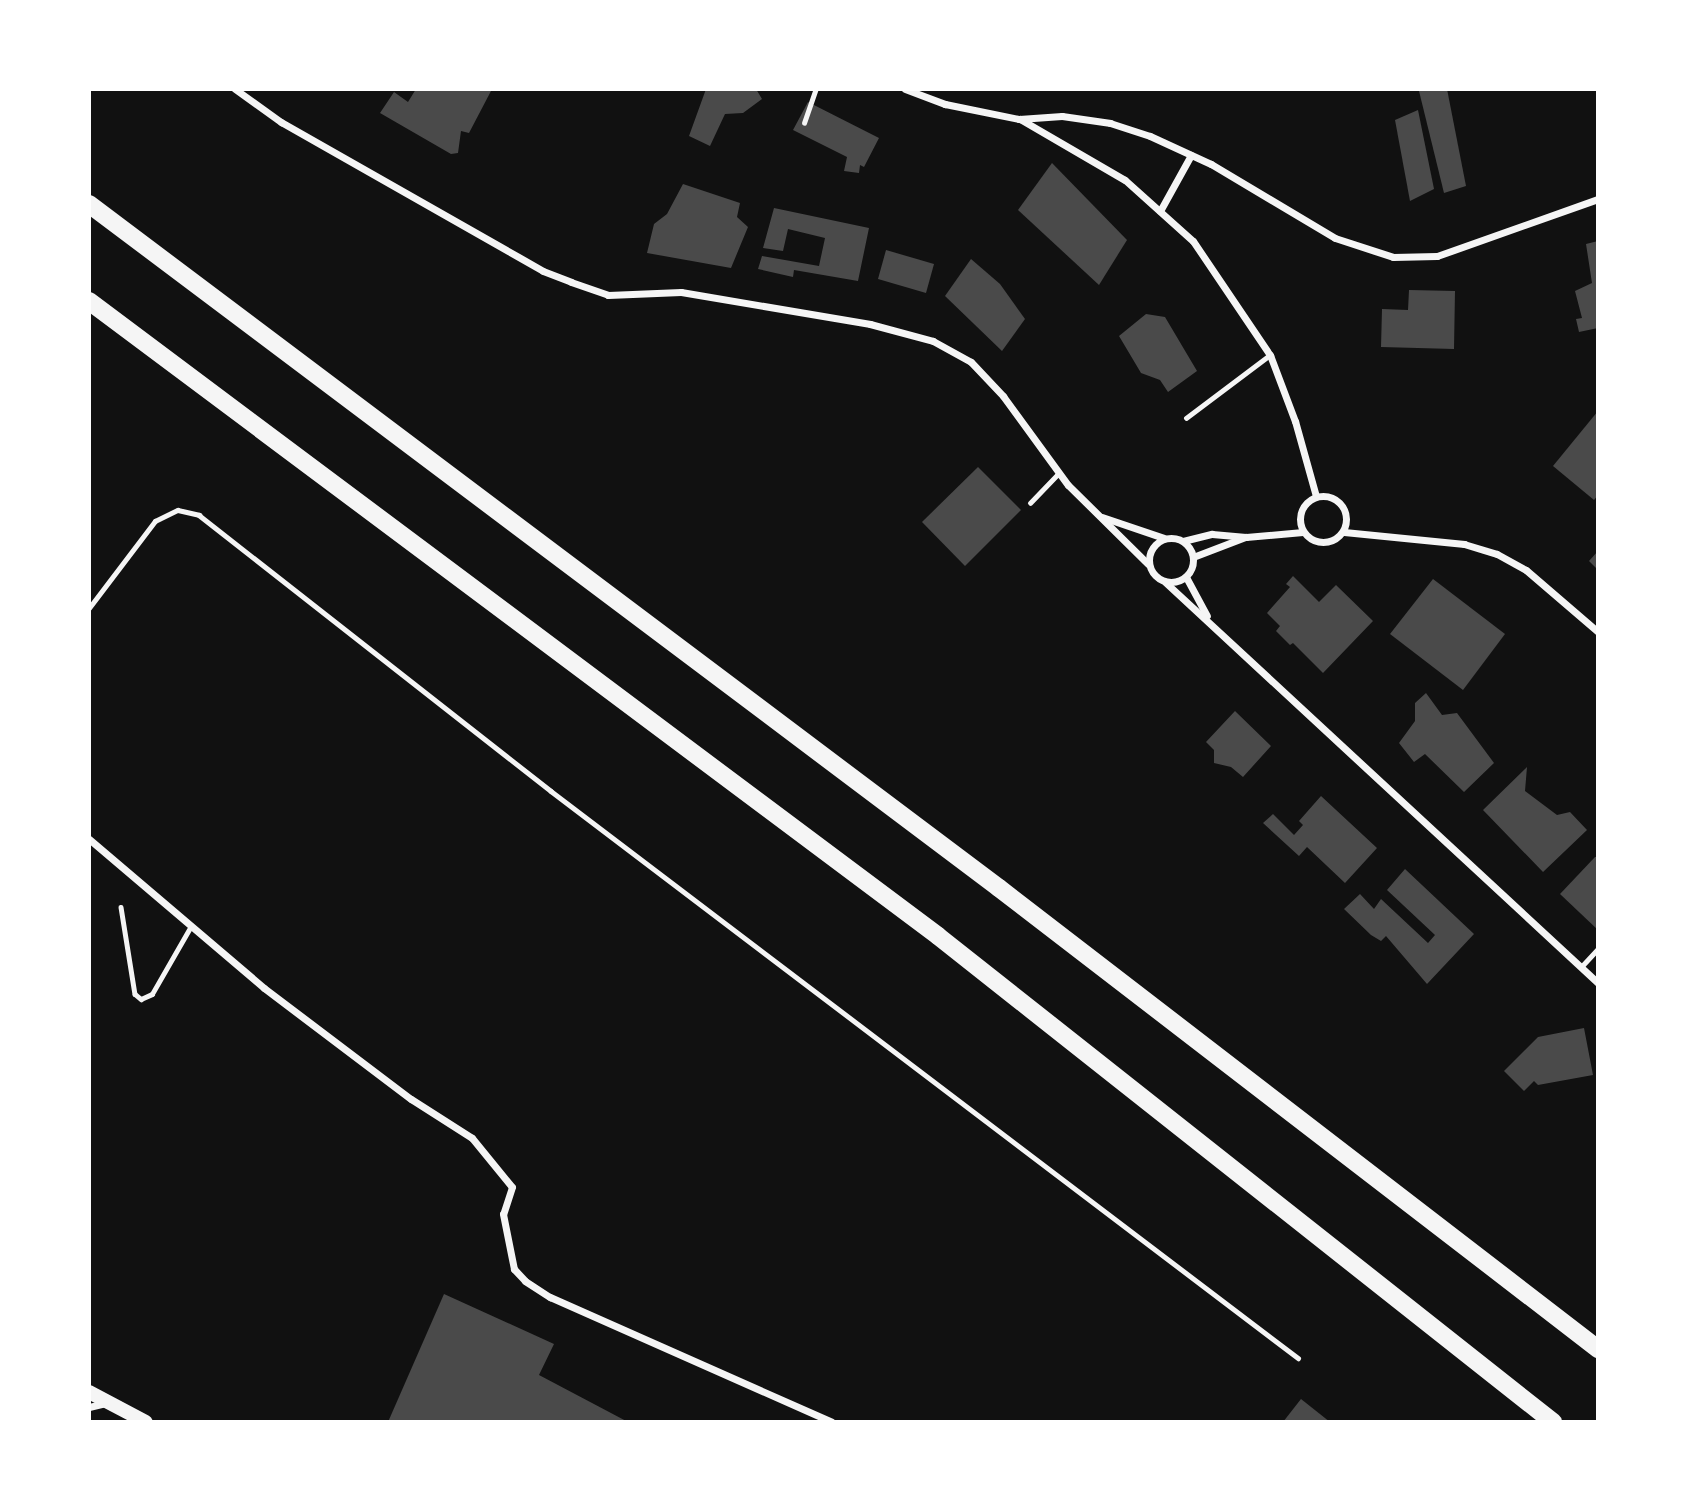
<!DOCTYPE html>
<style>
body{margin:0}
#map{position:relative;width:1687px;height:1511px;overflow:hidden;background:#111;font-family:"Asap Condensed",sans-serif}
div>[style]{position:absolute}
.building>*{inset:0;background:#4a4a4a}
.service>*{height:4.5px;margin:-2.25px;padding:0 2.25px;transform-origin:2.25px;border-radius:2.25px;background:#f5f5f5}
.minor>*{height:7px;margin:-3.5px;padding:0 3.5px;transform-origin:3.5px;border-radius:3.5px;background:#f5f5f5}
.minor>.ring{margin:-3.5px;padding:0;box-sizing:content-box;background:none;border:7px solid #f5f5f5;border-radius:50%}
.secondary>*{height:14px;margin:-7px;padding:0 7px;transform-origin:7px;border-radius:7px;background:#f5f5f5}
.motorway>*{height:18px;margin:-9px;padding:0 9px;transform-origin:9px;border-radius:9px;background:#f5f5f5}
span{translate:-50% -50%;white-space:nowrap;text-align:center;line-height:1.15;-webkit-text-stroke:7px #fff;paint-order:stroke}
.frame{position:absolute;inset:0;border:91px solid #fff;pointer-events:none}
</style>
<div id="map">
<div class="building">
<div style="clip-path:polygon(416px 89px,491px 91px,469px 133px,461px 131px,458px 153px,451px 154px,380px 113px,394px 92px,408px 102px)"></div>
<div style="clip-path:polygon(706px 89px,756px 89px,762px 99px,743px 113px,725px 114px,710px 146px,689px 136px)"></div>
<div style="clip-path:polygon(1447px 89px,1466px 186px,1444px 193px,1419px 91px)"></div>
<div style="clip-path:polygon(808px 102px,879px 138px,864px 167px,860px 165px,859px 173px,844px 171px,847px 157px,793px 130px)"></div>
<div style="clip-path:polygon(1418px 110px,1434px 189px,1410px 201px,1395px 120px)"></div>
<div style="clip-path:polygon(1052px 163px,1127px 240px,1099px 285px,1018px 210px)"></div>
<div style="clip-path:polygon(683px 184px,740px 203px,737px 217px,748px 227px,731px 268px,647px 253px,654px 224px,667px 214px)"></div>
<div style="clip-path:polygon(774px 208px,869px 228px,858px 281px,794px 270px,793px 277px,758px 269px,762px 256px,819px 266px,825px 238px,788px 229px,783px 251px,763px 248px)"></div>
<div style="clip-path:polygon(1598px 241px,1598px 328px,1579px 332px,1576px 319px,1582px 318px,1575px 291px,1592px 283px,1586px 244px)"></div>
<div style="clip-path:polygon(886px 250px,934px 264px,926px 293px,878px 279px)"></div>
<div style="clip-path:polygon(971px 259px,1000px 284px,1025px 319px,1002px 351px,945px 296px)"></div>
<div style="clip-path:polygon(1409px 290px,1455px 291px,1454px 349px,1381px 347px,1382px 309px,1408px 310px)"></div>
<div style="clip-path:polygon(1146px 314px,1165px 317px,1197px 371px,1168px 392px,1160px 380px,1141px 373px,1119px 336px)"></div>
<div style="clip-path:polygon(1598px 411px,1598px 495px,1594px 500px,1553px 466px)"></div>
<div style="clip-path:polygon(978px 467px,1021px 510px,965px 566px,922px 522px)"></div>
<div style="clip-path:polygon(1598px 551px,1598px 570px,1589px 561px)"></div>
<div style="clip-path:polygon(1293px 576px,1319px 602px,1336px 585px,1373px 621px,1323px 673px,1293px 643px,1290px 645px,1276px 631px,1280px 626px,1267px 613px,1290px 587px,1286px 584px)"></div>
<div style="clip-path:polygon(1433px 579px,1505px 634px,1463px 690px,1390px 634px)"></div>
<div style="clip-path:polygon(1426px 693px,1442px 715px,1457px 713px,1494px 763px,1464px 792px,1425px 754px,1414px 762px,1399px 743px,1415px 721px,1415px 703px)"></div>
<div style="clip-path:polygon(1235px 711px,1271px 746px,1243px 777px,1231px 767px,1214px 763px,1214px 750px,1206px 742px)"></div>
<div style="clip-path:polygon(1527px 767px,1525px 791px,1557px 815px,1570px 812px,1587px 830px,1543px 872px,1483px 810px)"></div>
<div style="clip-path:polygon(1321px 796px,1377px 848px,1345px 883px,1307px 847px,1299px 856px,1263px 823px,1273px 814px,1294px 835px,1303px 825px,1299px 821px)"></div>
<div style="clip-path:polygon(1595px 857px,1598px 857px,1598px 930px,1560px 894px)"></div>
<div style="clip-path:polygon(1405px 869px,1474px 934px,1427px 984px,1386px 936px,1381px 941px,1371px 935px,1344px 909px,1360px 894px,1374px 909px,1381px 899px,1428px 943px,1435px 935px,1387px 890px)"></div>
<div style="clip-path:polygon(1584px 1028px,1593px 1075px,1538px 1085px,1534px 1081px,1524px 1091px,1504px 1071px,1538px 1037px)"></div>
<div style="clip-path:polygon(444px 1294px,554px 1344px,539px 1375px,628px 1422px,388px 1422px)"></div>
<div style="clip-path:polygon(1301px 1399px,1330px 1422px,1283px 1422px)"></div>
</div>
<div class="service">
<div style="left:804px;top:123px;width:36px;rotate:-71deg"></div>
<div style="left:1186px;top:418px;width:105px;rotate:-36.9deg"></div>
<div style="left:1030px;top:503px;width:42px;rotate:-46deg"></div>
<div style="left:89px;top:608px;width:109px;rotate:-52.8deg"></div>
<div style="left:155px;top:521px;width:25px;rotate:-26deg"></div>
<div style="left:178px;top:510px;width:22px;rotate:13deg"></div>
<div style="left:199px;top:515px;width:447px;rotate:38.1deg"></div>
<div style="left:551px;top:791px;width:938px;rotate:37.2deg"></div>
<div style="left:121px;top:907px;width:88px;rotate:80.9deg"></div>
<div style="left:135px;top:994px;width:8px;rotate:40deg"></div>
<div style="left:141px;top:999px;width:12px;rotate:-24deg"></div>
<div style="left:152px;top:994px;width:76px;rotate:-60.1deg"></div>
<div style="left:1581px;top:967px;width:25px;rotate:-47deg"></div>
</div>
<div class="minor">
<div style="left:235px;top:89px;width:57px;rotate:35.7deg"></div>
<div style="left:281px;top:122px;width:301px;rotate:29.6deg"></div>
<div style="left:543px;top:271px;width:30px;rotate:21deg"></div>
<div style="left:571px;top:282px;width:39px;rotate:19deg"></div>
<div style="left:608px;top:295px;width:73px;rotate:-2.4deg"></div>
<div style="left:681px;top:292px;width:192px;rotate:9.6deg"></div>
<div style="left:870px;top:324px;width:65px;rotate:15.1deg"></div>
<div style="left:933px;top:341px;width:43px;rotate:28.9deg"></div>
<div style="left:971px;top:362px;width:47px;rotate:46.7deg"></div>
<div style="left:1003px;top:396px;width:110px;rotate:53.9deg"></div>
<div style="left:1068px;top:485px;width:112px;rotate:44.6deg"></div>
<div style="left:905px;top:89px;width:43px;rotate:20.6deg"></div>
<div style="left:945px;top:104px;width:76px;rotate:11.5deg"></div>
<div style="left:1019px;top:119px;width:43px;rotate:-4deg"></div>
<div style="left:1062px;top:116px;width:49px;rotate:8.3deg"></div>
<div style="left:1110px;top:123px;width:42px;rotate:18deg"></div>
<div style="left:1150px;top:136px;width:67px;rotate:24.7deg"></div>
<div style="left:1211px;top:164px;width:144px;rotate:30.8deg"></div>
<div style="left:1335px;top:238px;width:61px;rotate:18.1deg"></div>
<div style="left:1393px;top:257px;width:44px;rotate:-1.3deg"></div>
<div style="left:1437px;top:256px;width:171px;rotate:-19.5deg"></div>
<div style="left:1020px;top:119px;width:121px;rotate:30.2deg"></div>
<div style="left:1125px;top:180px;width:91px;rotate:41.9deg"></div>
<div style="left:1193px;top:241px;width:138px;rotate:56deg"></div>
<div style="left:1270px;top:355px;width:71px;rotate:69.3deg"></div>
<div style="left:1295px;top:421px;width:78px;rotate:74.4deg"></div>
<div style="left:1160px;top:211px;width:64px;rotate:-61deg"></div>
<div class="ring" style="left:1300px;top:496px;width:39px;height:39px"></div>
<div style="left:1102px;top:517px;width:65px;rotate:18.7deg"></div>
<div style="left:1344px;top:532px;width:121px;rotate:5.7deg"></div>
<div style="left:1464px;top:544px;width:34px;rotate:17deg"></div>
<div style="left:1497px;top:554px;width:33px;rotate:29deg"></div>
<div style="left:1526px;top:570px;width:95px;rotate:40.7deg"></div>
<div class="ring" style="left:1149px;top:538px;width:37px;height:37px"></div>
<div style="left:1183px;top:541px;width:30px;rotate:-14deg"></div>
<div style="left:1212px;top:534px;width:34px;rotate:5deg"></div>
<div style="left:1246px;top:537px;width:57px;rotate:-5deg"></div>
<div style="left:1193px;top:557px;width:56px;rotate:-21deg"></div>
<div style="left:1186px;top:577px;width:44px;rotate:61.7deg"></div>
<div style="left:1165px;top:582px;width:590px;rotate:42.8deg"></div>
<div style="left:89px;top:839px;width:230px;rotate:40.4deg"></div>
<div style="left:264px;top:988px;width:184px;rotate:37.1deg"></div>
<div style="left:411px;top:1099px;width:72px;rotate:32.6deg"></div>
<div style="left:472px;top:1138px;width:63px;rotate:50.8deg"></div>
<div style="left:512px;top:1187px;width:28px;rotate:108deg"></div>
<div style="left:503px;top:1214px;width:56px;rotate:78.7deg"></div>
<div style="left:514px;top:1269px;width:16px;rotate:47deg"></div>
<div style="left:525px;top:1281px;width:30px;rotate:33deg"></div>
<div style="left:550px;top:1297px;width:308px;rotate:23.9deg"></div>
<div style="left:89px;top:1407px;width:17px;rotate:-13deg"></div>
</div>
<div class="secondary">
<div style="left:89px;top:1392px;width:64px;rotate:27.8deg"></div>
</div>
<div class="motorway">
<div style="left:89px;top:204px;width:1138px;rotate:36.93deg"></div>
<div style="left:999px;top:888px;width:756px;rotate:37.58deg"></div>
<div style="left:89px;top:301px;width:1060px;rotate:36.79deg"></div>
<div style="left:938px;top:936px;width:784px;rotate:38.32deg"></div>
</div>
<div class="frame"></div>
</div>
